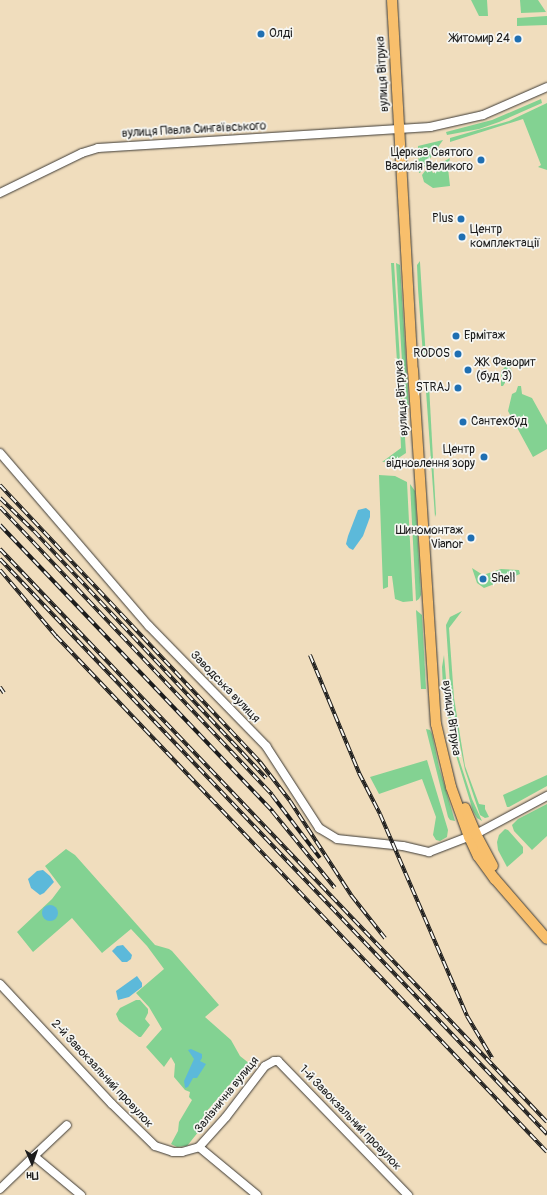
<!DOCTYPE html>
<meta charset="utf-8">
<style>
body{margin:0}
#map{position:relative;width:547px;height:1195px;overflow:hidden;background:#f0ddbd;font-family:Pangolin,sans-serif}
div>[style]{position:absolute}
.green>*{inset:0;background:#83d292}
.water>*{inset:0;background:#5cb9da}
.round{border-radius:50%}
.roads{filter:drop-shadow(0 0 1px #3c3934) drop-shadow(0 0 1px #3c3934)}
.minor>*{height:8px;margin:-4px;padding:0 4px;transform-origin:4px;border-radius:4px;background:#fff}
.major>*{height:10px;margin:-5px;padding:0 5px;transform-origin:5px;border-radius:5px;background:#f8bf6c}
.rail>*{height:4px;margin-top:-2px;transform-origin:0;background:repeating-linear-gradient(90deg,#f6f6f2 0 8px,#1c1c1c 0 16px);box-sizing:border-box;border-block:1px solid #1c1c1c}
.dots>*{width:11px;height:11px;translate:-50% -50%;box-sizing:border-box;border:2px solid #f6f6f2;border-radius:50%}
span{translate:-50% -50%;white-space:nowrap;text-align:center;line-height:1.15;-webkit-text-stroke:3.5px #f6f6f2;paint-order:stroke}
.poi-label{font-size:12px;color:#1c1c1c}
.left{translate:0 -50%;text-align:left}
.right{translate:-100% -50%;text-align:right}
.street-label{font-size:12px;color:#1c1c1c}
.north{position:absolute;left:12px;top:1143px;width:40px;height:40px;-webkit-text-stroke:3px #f6f6f2;paint-order:stroke;rotate:178deg;font-size:11px;font-weight:700;line-height:16px;text-align:center;color:#1c1c1c}
.north::after{content:'';display:block;margin:auto;width:14px;height:18px;background:#1c1c1c;clip-path:polygon(50% 0,100% 100%,50% 72%,0 100%)}
</style>
<div id="map">
<div class="green">
<div style="clip-path:polygon(471px 0,487px 0,488px 16px,479px 16px)"></div>
<div style="clip-path:polygon(520px 0,538px 0,546px 12px,521px 13px)"></div>
<div style="clip-path:polygon(547px 16px,547px 25px,517px 26px,517px 18px)"></div>
<div style="clip-path:polygon(541px 99px,542px 103px,499px 122px,479px 129px,447px 135px,446px 132px,492px 120px)"></div>
<div style="clip-path:polygon(547px 103px,547px 170px,538px 167px,541px 165px,523px 119px,450px 142px,450px 138px,509px 121px)"></div>
<div style="clip-path:polygon(443px 140px,420px 173px,419px 173px,418px 146px)"></div>
<div style="clip-path:polygon(450px 158px,448px 168px,450px 186px,433px 188px,424px 182px,422px 175px,425px 171px,431px 169px,433px 173px,436px 172px,436px 169px,440px 168px,443px 162px)"></div>
<div style="clip-path:polygon(420px 261px,420px 262px,426px 359px,423px 355px,418px 289px,417px 265px)"></div>
<div style="clip-path:polygon(391px 263px,394px 263px,403px 411px,400px 412px)"></div>
<div style="clip-path:polygon(396px 263px,400px 265px,409px 408px,405px 410px)"></div>
<div style="clip-path:polygon(508px 364px,512px 371px,512px 380px,506px 381px,503px 386px,501px 386px,501px 371px)"></div>
<div style="clip-path:polygon(429px 385px,436px 514px,435px 517px,426px 391px)"></div>
<div style="clip-path:polygon(518px 386px,521px 386px,522px 394px,532px 398px,547px 425px,547px 449px,533px 457px,508px 411px,512px 394px,516px 392px)"></div>
<div style="clip-path:polygon(400px 421px,404px 422px,406px 453px,394px 461px,382px 462px,401px 448px)"></div>
<div style="clip-path:polygon(379px 475px,395px 476px,407px 482px,413px 601px,403px 602px,395px 599px,392px 576px,388px 576px,388px 587px,383px 589px)"></div>
<div style="clip-path:polygon(410px 484px,415px 491px,421px 595px,419px 599px,416px 601px)"></div>
<div style="clip-path:polygon(472px 568px,483px 575px,501px 569px,519px 570px,520px 574px,484px 588px,477px 583px)"></div>
<div style="clip-path:polygon(416px 610px,422px 615px,426px 689px,421px 689px)"></div>
<div style="clip-path:polygon(462px 611px,449px 628px,454px 698px,465px 766px,479px 804px,485px 805px,485px 809px,489px 817px,485px 818px,480px 815px,465px 770px,451px 700px,446px 625px,450px 617px)"></div>
<div style="clip-path:polygon(444px 655px,448px 701px,459px 759px,472px 799px,482px 821px,477px 818px,473px 811px,454px 749px,443px 688px,442px 667px)"></div>
<div style="clip-path:polygon(426px 729px,430px 730px,432px 734px,439px 767px,455px 821px,450px 820px,448px 817px)"></div>
<div style="clip-path:polygon(427px 760px,448px 830px,447px 837px,440px 841px,436px 840px,433px 835px,436px 817px,422px 779px,379px 794px,370px 777px)"></div>
<div style="clip-path:polygon(547px 775px,547px 786px,509px 807px,507px 807px,503px 795px)"></div>
<div style="clip-path:polygon(547px 804px,547px 836px,532px 850px,514px 831px,512px 825px,518px 819px)"></div>
<div style="clip-path:polygon(505px 829px,508px 830px,523px 847px,523px 853px,507px 867px,498px 850px,497px 842px,499px 835px)"></div>
<div style="clip-path:polygon(66px 849px,75px 855px,155px 945px,169px 949px,172px 951px,219px 1005px,205px 1017px,231px 1040px,240px 1056px,250px 1064px,243px 1069px,206px 1112px,202px 1119px,203px 1121px,199px 1131px,187px 1146px,177px 1147px,171px 1144px,178px 1131px,179px 1122px,192px 1100px,189px 1097px,190px 1092px,185px 1090px,174px 1077px,175px 1064px,171px 1057px,164px 1067px,146px 1047px,162px 1029px,149px 1007px,136px 993px,164px 969px,147px 946px,131px 929px,102px 953px,72px 918px,33px 952px,17px 932px,52px 899px,61px 887px,45px 866px)"></div>
<div style="clip-path:polygon(136px 1000px,140px 1000px,148px 1009px,148px 1013px,145px 1019px,150px 1025px,141px 1037px,139px 1037px,119px 1021px,116px 1014px,120px 1008px)"></div>
</div>
<div class="water">
<div style="clip-path:polygon(366px 508px,370px 511px,370px 517px,363px 536px,353px 550px,349px 548px,346px 544px,348px 536px,358px 510px)"></div>
<div style="clip-path:polygon(43px 870px,50px 876px,54px 882px,44px 893px,40px 895px,31px 888px,28px 879px,37px 871px)"></div>
<div class="round" style="left:42px;top:905px;width:16px;height:16px"></div>
<div style="clip-path:polygon(123px 945px,132px 955px,131px 959px,127px 962px,122px 962px,112px 951px,117px 946px)"></div>
<div style="clip-path:polygon(137px 976px,142px 983px,142px 987px,129px 997px,118px 1000px,116px 991px)"></div>
<div style="clip-path:polygon(191px 1049px,202px 1054px,202px 1058px,200px 1061px,206px 1064px,197px 1078px,193px 1078px,188px 1087px,185px 1088px,184px 1081px,194px 1059px,188px 1050px)"></div>
</div>
<div class="roads">
<div class="minor">
<div style="left:0;top:193px;width:91px;rotate:-26deg"></div>
<div style="left:82px;top:153px;width:17px;rotate:-17deg"></div>
<div style="left:98px;top:148px;width:333px;rotate:-3.6deg"></div>
<div style="left:430px;top:127px;width:54px;rotate:-12.8deg"></div>
<div style="left:483px;top:115px;width:70px;rotate:-23.6deg"></div>
<div style="left:0;top:453px;width:228px;rotate:49.3deg"></div>
<div style="left:149px;top:626px;width:168px;rotate:45.7deg"></div>
<div style="left:266px;top:746px;width:98px;rotate:57.1deg"></div>
<div style="left:319px;top:828px;width:21px;rotate:31deg"></div>
<div style="left:337px;top:839px;width:66px;rotate:6.1deg"></div>
<div style="left:403px;top:846px;width:27px;rotate:13deg"></div>
<div style="left:429px;top:852px;width:50px;rotate:-21deg"></div>
<div style="left:476px;top:834px;width:81px;rotate:-28.2deg"></div>
<div style="left:0;top:984px;width:164px;rotate:47deg"></div>
<div style="left:112px;top:1104px;width:60px;rotate:44.3deg"></div>
<div style="left:155px;top:1146px;width:19px;rotate:18deg"></div>
<div style="left:173px;top:1152px;width:9px"></div>
<div style="left:182px;top:1152px;width:18px;rotate:-16deg"></div>
<div style="left:199px;top:1147px;width:40px;rotate:-48deg"></div>
<div style="left:226px;top:1117px;width:64px;rotate:-52.6deg"></div>
<div style="left:265px;top:1066px;width:10px;rotate:-29deg"></div>
<div style="left:274px;top:1061px;width:4px"></div>
<div style="left:278px;top:1061px;width:187px;rotate:45.9deg"></div>
<div style="left:199px;top:1147px;width:75px;rotate:39.6deg"></div>
<div style="left:34px;top:1156px;width:45px;rotate:-43.2deg"></div>
<div style="left:0;top:1189px;width:47px;rotate:-44.1deg"></div>
<div style="left:34px;top:1156px;width:61px;rotate:39.7deg"></div>
</div>
<div class="major">
<div style="left:392px;top:0;width:371px;rotate:86.8deg"></div>
<div style="left:413px;top:370px;width:355px;rotate:86.3deg"></div>
<div style="left:436px;top:724px;width:65px;rotate:76.6deg"></div>
<div style="left:451px;top:787px;width:53px;rotate:70.2deg"></div>
<div style="left:469px;top:837px;width:21px;rotate:65deg"></div>
<div style="left:478px;top:856px;width:29px;rotate:54deg"></div>
<div style="left:495px;top:879px;width:79px;rotate:49.1deg"></div>
<div style="left:465px;top:808px;width:28px;rotate:67deg"></div>
<div style="left:476px;top:834px;width:36px;rotate:62deg"></div>
</div>
</div>
<div class="rail">
<div style="left:0;top:485px;width:380px;rotate:46.8deg"></div>
<div style="left:260px;top:762px;width:49px;rotate:52.4deg"></div>
<div style="left:290px;top:801px;width:112px;rotate:57deg"></div>
<div style="left:351px;top:895px;width:55px;rotate:51.7deg"></div>
<div style="left:0;top:498px;width:47px;rotate:44.1deg"></div>
<div style="left:34px;top:531px;width:339px;rotate:46.8deg"></div>
<div style="left:0;top:507px;width:396px;rotate:46.6deg"></div>
<div style="left:272px;top:795px;width:79px;rotate:52.7deg"></div>
<div style="left:0;top:525px;width:395px;rotate:46.4deg"></div>
<div style="left:272px;top:811px;width:99px;rotate:50.7deg"></div>
<div style="left:0;top:549px;width:792px;rotate:46.33deg"></div>
<div style="left:0;top:559px;width:794px;rotate:46.43deg"></div>
<div style="left:0;top:570px;width:87px;rotate:49.7deg"></div>
<div style="left:56px;top:636px;width:712px;rotate:46.42deg"></div>
<div style="left:310px;top:655px;width:128px;rotate:67.4deg"></div>
<div style="left:359px;top:773px;width:46px;rotate:62.9deg"></div>
<div style="left:380px;top:814px;width:220px;rotate:66.7deg"></div>
<div style="left:467px;top:1016px;width:49px;rotate:59.2deg"></div>
<div style="left:0;top:687px;width:7px;rotate:56deg"></div>
</div>
<div class="dots">
<div style="left:261px;top:34px;background:#1f6fb2"></div>
<div style="left:518px;top:39px;background:#1f6fb2"></div>
<div style="left:481px;top:160px;background:#1f6fb2"></div>
<div style="left:461px;top:219px;background:#1f6fb2"></div>
<div style="left:462px;top:237px;background:#1f6fb2"></div>
<div style="left:456px;top:336px;background:#1f6fb2"></div>
<div style="left:458px;top:354px;background:#1f6fb2"></div>
<div style="left:468px;top:370px;background:#1f6fb2"></div>
<div style="left:458px;top:388px;background:#1f6fb2"></div>
<div style="left:463px;top:422px;background:#1f6fb2"></div>
<div style="left:484px;top:457px;background:#1f6fb2"></div>
<div style="left:471px;top:538px;background:#1f6fb2"></div>
<div style="left:483px;top:579px;background:#1f6fb2"></div>
</div>
<div class="poi-label">
<span class="left" style="left:269px;top:34px">Олді</span>
<span class="right" style="left:510px;top:39px">Житомир 24</span>
<span class="right" style="left:473px;top:160px">Церква Святого<br>Василія Великого</span>
<span class="right" style="left:453px;top:219px">Plus</span>
<span class="left" style="left:470px;top:237px">Центр<br>комплектації</span>
<span class="left" style="left:464px;top:336px">Ермітаж</span>
<span class="right" style="left:450px;top:354px">RODOS</span>
<span class="left" style="left:476px;top:370px">ЖК Фаворит<br>(буд 3)</span>
<span class="right" style="left:450px;top:388px">STRAJ</span>
<span class="left" style="left:471px;top:422px">Сантехбуд</span>
<span class="right" style="left:475px;top:457px">Центр<br>відновлення зору</span>
<span class="right" style="left:463px;top:538px">Шиномонтаж<br>Vianor</span>
<span class="left" style="left:491px;top:579px">Shell</span>
</div>
<div class="street-label">
<span style="left:383px;top:74px;rotate:-93deg">вулиця Вітрука</span>
<span style="left:194px;top:130px;rotate:-3deg">вулиця Павла Сингаївського</span>
<span style="left:402px;top:398px;rotate:-94deg">вулиця Вітрука</span>
<span style="left:225px;top:687px;rotate:46deg">Заводська вулиця</span>
<span style="left:451px;top:718px;rotate:82deg">вулиця Вітрука</span>
<span style="left:102px;top:1074px;rotate:47deg">2-й Завокзальний провулок</span>
<span style="left:227px;top:1095px;rotate:-51deg">Залізнична вулиця</span>
<span style="left:350px;top:1118px;rotate:46deg">1-й Завокзальний провулок</span>
</div>
<div class="north">Пн</div>
</div>
